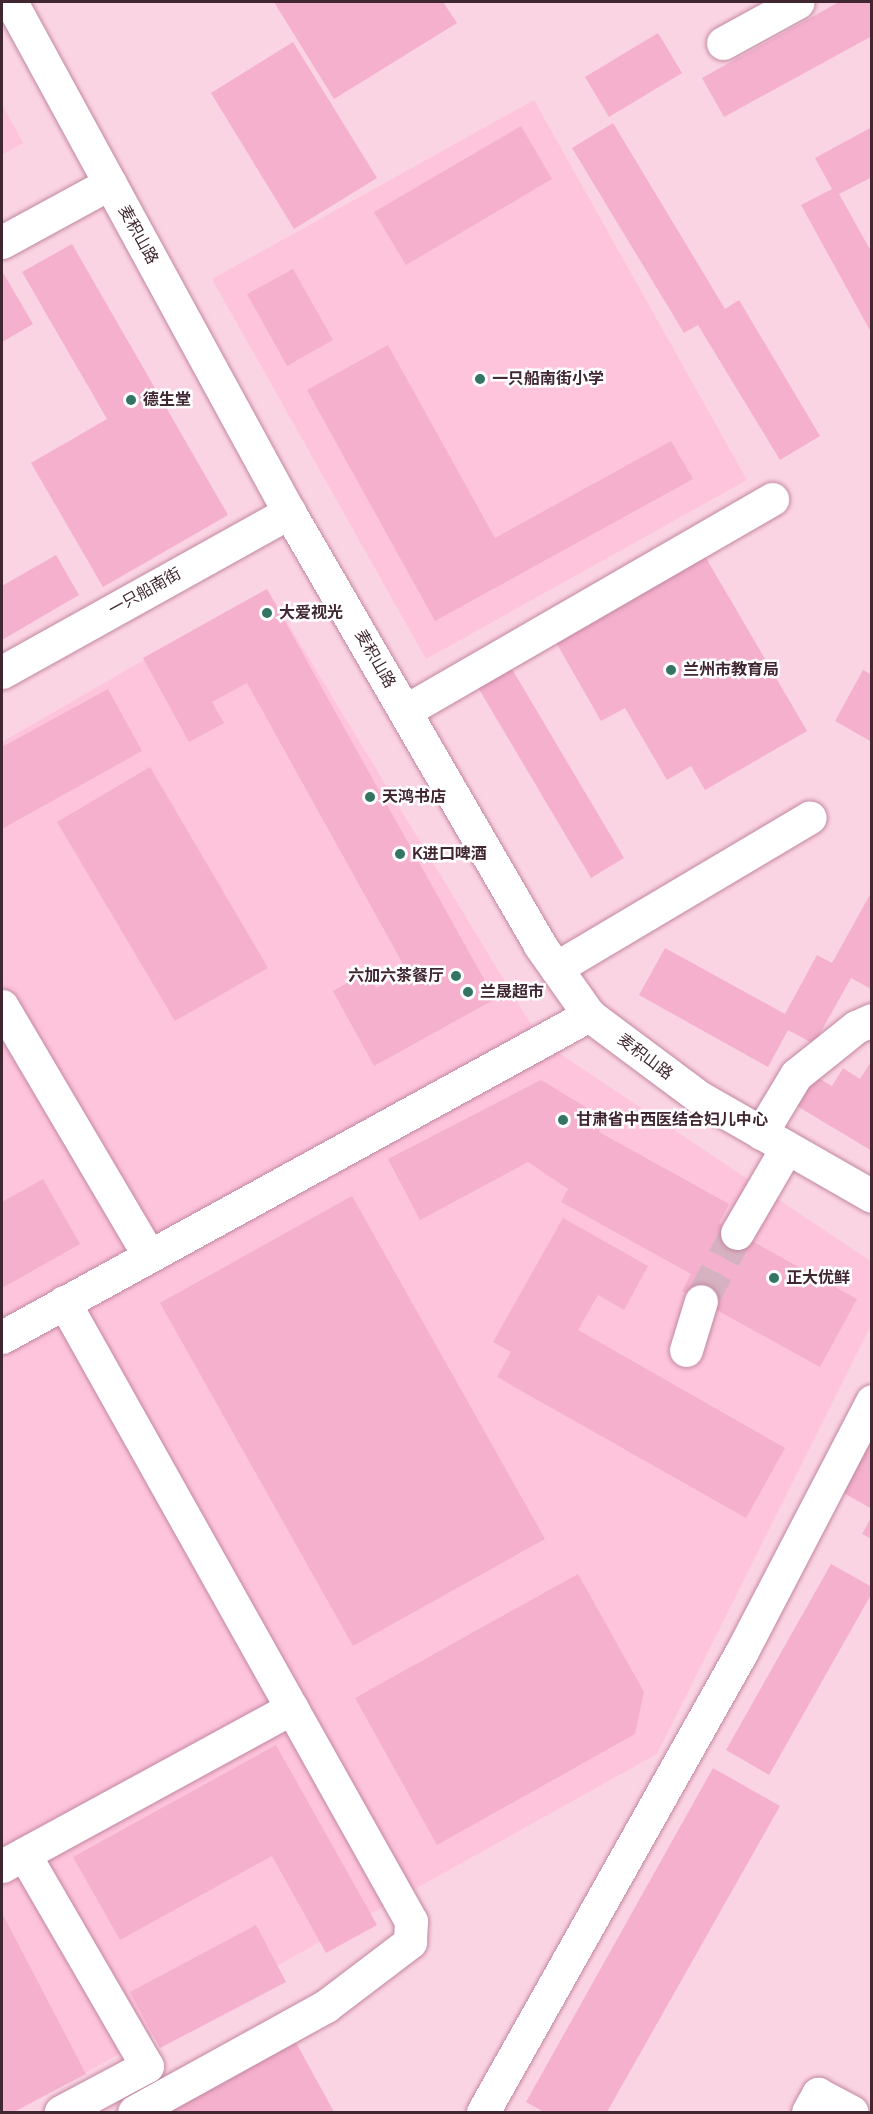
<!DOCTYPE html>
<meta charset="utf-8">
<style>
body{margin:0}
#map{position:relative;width:873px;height:2114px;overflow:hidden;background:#fbd4e3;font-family:Raleway,"Noto Sans SC",sans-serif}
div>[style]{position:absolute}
.built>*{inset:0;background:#fec4dc}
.building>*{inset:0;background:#f4b0cc}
.minor-tunnel>*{height:33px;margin-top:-16.5px;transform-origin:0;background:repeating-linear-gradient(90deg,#d6b1c0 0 33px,transparent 0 49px)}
.roads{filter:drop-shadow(0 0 2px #c287a0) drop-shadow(0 0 2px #c287a0)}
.minor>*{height:33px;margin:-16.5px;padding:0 16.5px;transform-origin:16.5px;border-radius:16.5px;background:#fff}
.dots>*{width:16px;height:16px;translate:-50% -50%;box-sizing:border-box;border:3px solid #fff;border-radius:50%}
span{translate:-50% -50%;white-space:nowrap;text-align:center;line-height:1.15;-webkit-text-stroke:5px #fff;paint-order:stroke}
.street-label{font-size:16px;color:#402732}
.poi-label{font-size:16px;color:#402732;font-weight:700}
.left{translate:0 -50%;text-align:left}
.right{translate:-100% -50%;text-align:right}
.frame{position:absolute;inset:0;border:3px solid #402732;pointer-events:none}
</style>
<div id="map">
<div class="built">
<div style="clip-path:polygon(534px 100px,747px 480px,426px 659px,212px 279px)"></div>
<div style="clip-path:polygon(2px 104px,23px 143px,2px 155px)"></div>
<div style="clip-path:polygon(267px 589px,541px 1041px,872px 1262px,871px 1325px,657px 1754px,15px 2112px,2px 2112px,2px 742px)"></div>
</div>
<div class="building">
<div style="clip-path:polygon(274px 2px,443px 2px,457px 23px,334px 99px)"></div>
<div style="clip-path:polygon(839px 2px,872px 2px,872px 36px,724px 117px,702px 78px)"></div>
<div style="clip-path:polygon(658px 33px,682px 73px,609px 117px,585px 77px)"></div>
<div style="clip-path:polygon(293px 42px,377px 178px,294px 229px,211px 93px)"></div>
<div style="clip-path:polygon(613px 123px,725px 309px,739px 300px,820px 436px,780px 460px,698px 325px,684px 333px,572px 148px)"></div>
<div style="clip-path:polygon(521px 126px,552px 179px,406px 265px,374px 212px)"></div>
<div style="clip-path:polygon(872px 127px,872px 177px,839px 194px,872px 253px,872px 334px,801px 205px,832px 189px,815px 158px)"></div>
<div style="clip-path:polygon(72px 244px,228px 515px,103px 587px,31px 463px,107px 419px,22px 272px)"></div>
<div style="clip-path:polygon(293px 269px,333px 340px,287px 366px,247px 294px)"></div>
<div style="clip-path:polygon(2px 271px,33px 324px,2px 342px)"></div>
<div style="clip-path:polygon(388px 345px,495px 538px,671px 441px,693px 479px,435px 621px,307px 390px)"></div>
<div style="clip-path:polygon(699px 546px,807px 731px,705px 790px,691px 766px,667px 780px,625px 708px,601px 721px,550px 632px)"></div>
<div style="clip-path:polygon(56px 555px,79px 595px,2px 640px,2px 586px)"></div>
<div style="clip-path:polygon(267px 589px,495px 999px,374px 1066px,333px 991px,367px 972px,376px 988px,407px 971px,247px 683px,212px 702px,224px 723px,189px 742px,143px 658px)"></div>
<div style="clip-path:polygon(506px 659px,624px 858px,591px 878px,473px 679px)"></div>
<div style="clip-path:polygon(863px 670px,872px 675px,872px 742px,835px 721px)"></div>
<div style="clip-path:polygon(108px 689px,142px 751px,2px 829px,2px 747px)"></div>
<div style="clip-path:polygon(150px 767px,268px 968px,175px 1021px,57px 822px)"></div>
<div style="clip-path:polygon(872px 891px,871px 989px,851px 978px,814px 1044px,788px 1030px,768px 1067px,639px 995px,665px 948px,785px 1014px,817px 955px,832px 963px)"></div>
<div style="clip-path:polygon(872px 1060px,872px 1151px,797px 1106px,815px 1076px,832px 1086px,843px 1068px,860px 1079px)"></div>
<div style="clip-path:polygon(541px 1080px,605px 1119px,599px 1132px,729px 1204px,719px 1223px,857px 1299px,820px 1367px,682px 1291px,691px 1274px,561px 1202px,568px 1189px,528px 1162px,420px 1220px,388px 1159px)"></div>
<div style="clip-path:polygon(43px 1179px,80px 1244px,2px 1288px,2px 1202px)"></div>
<div style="clip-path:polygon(352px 1196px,545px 1539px,353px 1646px,160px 1303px)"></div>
<div style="clip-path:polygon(563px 1218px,648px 1266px,624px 1310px,598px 1295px,578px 1330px,785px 1448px,746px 1518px,497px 1377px,511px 1352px,493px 1342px)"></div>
<div style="clip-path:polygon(872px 1423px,872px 1509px,835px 1488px)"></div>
<div style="clip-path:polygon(872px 1516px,872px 1539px,862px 1534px)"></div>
<div style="clip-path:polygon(831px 1564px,872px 1587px,872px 1593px,769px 1775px,726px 1750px)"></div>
<div style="clip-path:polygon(578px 1574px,644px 1692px,635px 1734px,437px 1845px,355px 1698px)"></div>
<div style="clip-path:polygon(276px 1745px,377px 1925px,326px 1953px,272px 1856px,120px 1940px,73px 1857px)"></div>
<div style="clip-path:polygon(713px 1768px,780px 1806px,607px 2112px,544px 2112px,526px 2102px)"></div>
<div style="clip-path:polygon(2px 1913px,86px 2074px,13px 2112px,2px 2112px)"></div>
<div style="clip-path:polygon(256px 1925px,286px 1982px,160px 2048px,130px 1992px)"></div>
<div style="clip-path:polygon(294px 2039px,334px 2112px,156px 2112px)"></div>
</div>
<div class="minor-tunnel">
<div style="left:701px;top:1301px;width:77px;rotate:-62.1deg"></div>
</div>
<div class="roads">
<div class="minor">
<div style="left:11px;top:2px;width:581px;rotate:61.41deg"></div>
<div style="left:289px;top:512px;width:499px;rotate:59.9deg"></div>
<div style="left:539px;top:944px;width:87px;rotate:54.8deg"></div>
<div style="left:589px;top:1015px;width:137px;rotate:36.7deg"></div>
<div style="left:699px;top:1097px;width:199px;rotate:29.8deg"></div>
<div style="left:723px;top:43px;width:85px;rotate:-28.7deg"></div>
<div style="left:2px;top:242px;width:123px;rotate:-28.6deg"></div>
<div style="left:2px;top:672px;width:329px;rotate:-29.1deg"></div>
<div style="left:405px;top:711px;width:424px;rotate:-30deg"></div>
<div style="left:556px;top:968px;width:295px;rotate:-30.7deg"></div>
<div style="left:2px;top:1006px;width:290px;rotate:59.5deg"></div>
<div style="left:761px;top:1133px;width:68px;rotate:-58.9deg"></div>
<div style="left:796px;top:1075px;width:77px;rotate:-38.7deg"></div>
<div style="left:856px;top:1027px;width:17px;rotate:-24deg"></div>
<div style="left:737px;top:1233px;width:99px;rotate:-59.8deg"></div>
<div style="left:64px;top:1302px;width:710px;rotate:60.73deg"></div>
<div style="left:411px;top:1921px;width:21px;rotate:93deg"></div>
<div style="left:410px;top:1942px;width:106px;rotate:142.7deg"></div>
<div style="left:326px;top:2006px;width:219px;rotate:151.1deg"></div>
<div style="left:2px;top:1337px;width:670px;rotate:-28.75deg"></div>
<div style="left:686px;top:1350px;width:51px;rotate:-73deg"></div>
<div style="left:24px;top:1854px;width:245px;rotate:59.9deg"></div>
<div style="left:147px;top:2066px;width:98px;rotate:151.9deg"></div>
<div style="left:2px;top:1866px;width:330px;rotate:-28.6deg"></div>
<div style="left:483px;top:2112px;width:527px;rotate:-60.66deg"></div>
<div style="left:741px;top:1653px;width:284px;rotate:-62.5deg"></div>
<div style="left:808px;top:2112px;width:21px;rotate:-61deg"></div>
<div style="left:818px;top:2094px;width:38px;rotate:28deg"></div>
</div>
</div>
<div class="dots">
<div style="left:480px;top:379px;background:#347462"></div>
<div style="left:131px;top:400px;background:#347462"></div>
<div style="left:267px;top:613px;background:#347462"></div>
<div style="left:671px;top:670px;background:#347462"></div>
<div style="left:370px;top:797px;background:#347462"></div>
<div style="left:400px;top:854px;background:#347462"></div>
<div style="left:456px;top:976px;background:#347462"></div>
<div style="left:468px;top:992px;background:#347462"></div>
<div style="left:563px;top:1120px;background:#347462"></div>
<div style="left:774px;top:1278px;background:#347462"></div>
</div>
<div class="street-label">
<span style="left:138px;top:235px;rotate:61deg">麦积山路</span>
<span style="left:145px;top:592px;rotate:-29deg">一只船南街</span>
<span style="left:375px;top:659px;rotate:60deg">麦积山路</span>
<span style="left:645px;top:1057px;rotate:37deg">麦积山路</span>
</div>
<div class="poi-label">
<span class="left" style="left:492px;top:379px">一只船南街小学</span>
<span class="left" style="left:143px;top:400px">德生堂</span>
<span class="left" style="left:279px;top:613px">大爱视光</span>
<span class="left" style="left:683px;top:670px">兰州市教育局</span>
<span class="left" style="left:382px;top:797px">天鸿书店</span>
<span class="left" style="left:412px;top:854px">K进口啤酒</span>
<span class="right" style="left:444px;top:976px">六加六茶餐厅</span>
<span class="left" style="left:480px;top:992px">兰晟超市</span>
<span class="left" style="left:576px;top:1120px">甘肃省中西医结合妇儿中心</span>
<span class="left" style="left:786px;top:1278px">正大优鲜</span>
</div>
<div class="frame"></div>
</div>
